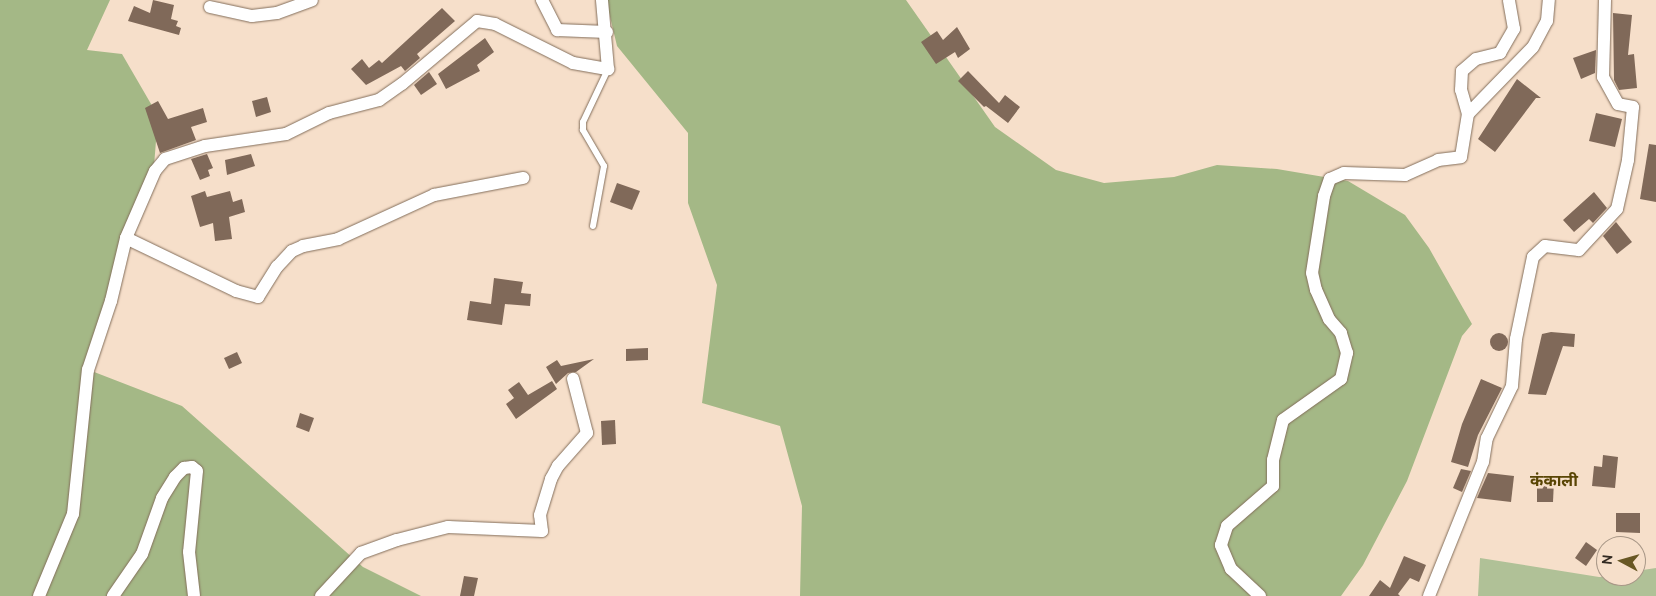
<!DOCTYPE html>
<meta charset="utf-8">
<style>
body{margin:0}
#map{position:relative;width:1656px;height:596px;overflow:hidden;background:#f6dfca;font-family:Cabin,"Noto Sans Devanagari",sans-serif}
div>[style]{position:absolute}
.green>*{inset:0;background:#b0c197}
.forest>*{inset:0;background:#a4b886}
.building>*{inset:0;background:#806959}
.round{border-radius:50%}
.roads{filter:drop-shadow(0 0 1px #836e5b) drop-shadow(0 0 1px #836e5b)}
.lane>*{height:6px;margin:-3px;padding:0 3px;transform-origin:3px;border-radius:3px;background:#fff}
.street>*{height:12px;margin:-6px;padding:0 6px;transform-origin:6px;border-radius:6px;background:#fff}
span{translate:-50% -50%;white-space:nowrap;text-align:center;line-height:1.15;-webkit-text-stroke:5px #f6dfca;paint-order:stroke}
.quarter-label{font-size:16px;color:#594504;font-weight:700}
.north{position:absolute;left:1596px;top:536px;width:50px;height:50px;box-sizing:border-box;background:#f6dfca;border:1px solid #a89787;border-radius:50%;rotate:276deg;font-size:14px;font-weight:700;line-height:20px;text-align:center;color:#332a22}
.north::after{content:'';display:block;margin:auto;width:18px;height:22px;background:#685724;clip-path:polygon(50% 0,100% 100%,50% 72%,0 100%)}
</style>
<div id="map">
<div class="green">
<div style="clip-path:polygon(1480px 558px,1599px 577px,1636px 576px,1636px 571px,1656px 568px,1656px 596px,1478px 596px)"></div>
</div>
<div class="forest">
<div style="clip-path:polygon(0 0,110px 0,87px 50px,122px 54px,158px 116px,154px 166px,89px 370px,182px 406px,363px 567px,421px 596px,0 596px)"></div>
<div style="clip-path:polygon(606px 0,906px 0,995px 127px,1056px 170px,1104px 183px,1174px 177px,1217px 165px,1277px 169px,1348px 181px,1405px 215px,1429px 248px,1472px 324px,1462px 336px,1407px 481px,1363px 565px,1341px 596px,800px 596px,802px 506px,780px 426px,702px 403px,717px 285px,688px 203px,688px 133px,617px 46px)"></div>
</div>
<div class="building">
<div style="clip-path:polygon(153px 0,174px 5px,171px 19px,178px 21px,176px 26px,181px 28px,179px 35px,128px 21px,134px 6px,150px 13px)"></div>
<div style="clip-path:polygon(442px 8px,455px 21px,417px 54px,420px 58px,405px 71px,401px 66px,366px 85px,351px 69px,362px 59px,369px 68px,379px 60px,382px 63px)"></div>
<div style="clip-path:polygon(1613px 13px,1632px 15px,1628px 55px,1634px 54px,1637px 88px,1619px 90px,1614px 80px)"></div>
<div style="clip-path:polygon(957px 27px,970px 49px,958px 58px,955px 52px,936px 64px,921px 42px,937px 31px,943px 40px)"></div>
<div style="clip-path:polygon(485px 38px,494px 52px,477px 65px,480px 71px,446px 89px,438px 74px)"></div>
<div style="clip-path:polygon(1596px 50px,1595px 73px,1581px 79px,1573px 58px)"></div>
<div style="clip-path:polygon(968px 71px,999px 103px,1005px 95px,1020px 107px,1008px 123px,986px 106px,984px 107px,958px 81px)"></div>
<div style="clip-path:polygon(429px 72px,437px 84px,421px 95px,414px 85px)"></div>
<div style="clip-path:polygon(1517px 79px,1541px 98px,1536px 98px,1495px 152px,1478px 139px)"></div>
<div style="clip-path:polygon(267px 97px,271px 112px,256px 117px,252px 101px)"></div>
<div style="clip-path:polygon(158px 101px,168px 119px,203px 108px,207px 122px,191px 127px,196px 140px,160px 153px,145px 108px)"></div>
<div style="clip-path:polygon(1596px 113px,1622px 119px,1615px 147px,1589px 141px)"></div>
<div style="clip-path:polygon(1649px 144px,1656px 145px,1656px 202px,1640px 199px)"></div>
<div style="clip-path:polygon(207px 154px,213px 168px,208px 170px,210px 176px,200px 180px,191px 159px)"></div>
<div style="clip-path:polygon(251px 154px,255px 166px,227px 175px,225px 160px)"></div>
<div style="clip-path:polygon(617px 183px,640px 191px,632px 210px,610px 202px)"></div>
<div style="clip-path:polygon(205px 191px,207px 197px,230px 191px,233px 202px,242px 199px,245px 212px,229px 217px,232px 239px,215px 241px,213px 223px,200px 227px,191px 196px)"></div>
<div style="clip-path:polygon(1594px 192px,1607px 208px,1593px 223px,1589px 219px,1574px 232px,1563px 220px)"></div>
<div style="clip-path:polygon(1616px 222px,1632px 242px,1617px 254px,1603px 236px)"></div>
<div style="clip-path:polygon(494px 278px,523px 282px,521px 293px,531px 294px,530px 306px,505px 304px,502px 325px,467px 320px,470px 301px,491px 304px)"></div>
<div style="clip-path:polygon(1551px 332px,1575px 334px,1574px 347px,1563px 346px,1546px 395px,1528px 394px,1542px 334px)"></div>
<div class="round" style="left:1490px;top:333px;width:18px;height:18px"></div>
<div style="clip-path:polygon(648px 348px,648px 360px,626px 361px,626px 349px)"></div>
<div style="clip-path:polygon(237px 352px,242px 363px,229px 369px,224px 358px)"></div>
<div style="clip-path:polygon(594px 359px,576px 372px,568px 373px,556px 384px,546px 367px,557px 360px,561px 366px)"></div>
<div style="clip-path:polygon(1481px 379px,1502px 388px,1478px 435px,1468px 467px,1451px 462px,1462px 424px)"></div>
<div style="clip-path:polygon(552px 381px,557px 389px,516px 419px,506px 404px,514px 398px,508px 390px,519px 382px,528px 395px)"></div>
<div style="clip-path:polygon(300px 413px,314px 418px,309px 432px,296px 427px)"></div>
<div style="clip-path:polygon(615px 420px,616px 444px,602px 445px,601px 421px)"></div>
<div style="clip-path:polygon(1603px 455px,1618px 457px,1615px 488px,1592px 486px,1594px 466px,1602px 467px)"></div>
<div style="clip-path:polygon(1461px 469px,1471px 471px,1462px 492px,1453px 488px)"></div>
<div style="clip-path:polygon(1488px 473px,1514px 476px,1511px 502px,1477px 498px)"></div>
<div style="clip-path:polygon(1537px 480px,1554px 480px,1553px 502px,1537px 502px)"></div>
<div style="clip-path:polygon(1616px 513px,1640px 513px,1640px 533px,1616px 532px)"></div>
<div style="clip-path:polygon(1586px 542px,1597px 550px,1586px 566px,1575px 558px)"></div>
<div style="clip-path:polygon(1404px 556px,1426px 565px,1419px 582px,1410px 578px,1398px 594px,1400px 596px,1369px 596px,1380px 580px,1390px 588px)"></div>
<div style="clip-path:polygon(464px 576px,478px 578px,474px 596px,460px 596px)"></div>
</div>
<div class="roads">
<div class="lane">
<div style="left:593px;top:226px;width:61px;rotate:-79.6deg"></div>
<div style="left:604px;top:166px;width:42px;rotate:-120.3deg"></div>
<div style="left:583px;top:130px;width:8px;rotate:-90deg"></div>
<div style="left:583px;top:122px;width:59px;rotate:-64.7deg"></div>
</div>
<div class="street">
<div style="left:542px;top:0;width:34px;rotate:63deg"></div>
<div style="left:557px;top:30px;width:50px;rotate:2.3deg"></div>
<div style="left:210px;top:7px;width:43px;rotate:12.1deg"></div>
<div style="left:252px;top:16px;width:25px;rotate:-7deg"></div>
<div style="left:277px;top:13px;width:37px;rotate:-20deg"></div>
<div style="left:1468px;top:114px;width:93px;rotate:-45.9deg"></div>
<div style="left:1533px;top:47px;width:30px;rotate:-62deg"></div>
<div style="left:1547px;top:21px;width:21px;rotate:-85deg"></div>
<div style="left:126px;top:238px;width:122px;rotate:25.7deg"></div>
<div style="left:236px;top:291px;width:23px;rotate:15deg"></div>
<div style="left:258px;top:297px;width:36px;rotate:-58deg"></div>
<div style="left:277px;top:267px;width:22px;rotate:-47deg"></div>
<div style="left:292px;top:251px;width:12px;rotate:-24deg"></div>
<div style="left:303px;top:246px;width:36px;rotate:-11deg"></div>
<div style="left:338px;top:239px;width:106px;rotate:-24.6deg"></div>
<div style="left:434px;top:195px;width:91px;rotate:-10.8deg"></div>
<div style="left:39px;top:596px;width:89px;rotate:-67.5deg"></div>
<div style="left:73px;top:514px;width:145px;rotate:-84.1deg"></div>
<div style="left:88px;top:370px;width:73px;rotate:-71.6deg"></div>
<div style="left:111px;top:301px;width:65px;rotate:-76.6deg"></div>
<div style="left:126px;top:238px;width:73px;rotate:-66.6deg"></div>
<div style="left:155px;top:171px;width:16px;rotate:-50deg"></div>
<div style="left:165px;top:159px;width:42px;rotate:-18deg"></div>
<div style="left:205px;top:146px;width:82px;rotate:-8.4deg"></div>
<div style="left:286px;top:134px;width:48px;rotate:-26deg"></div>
<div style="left:329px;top:113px;width:52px;rotate:-14.6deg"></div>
<div style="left:379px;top:100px;width:28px;rotate:-35deg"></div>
<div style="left:402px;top:84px;width:98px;rotate:-40deg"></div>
<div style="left:477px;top:21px;width:18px;rotate:9deg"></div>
<div style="left:495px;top:24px;width:87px;rotate:26.6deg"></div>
<div style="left:573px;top:63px;width:36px;rotate:10deg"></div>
<div style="left:608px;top:69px;width:69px;rotate:-95deg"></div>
<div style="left:113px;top:596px;width:51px;rotate:-55.4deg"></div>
<div style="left:142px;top:554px;width:59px;rotate:-70.3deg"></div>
<div style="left:162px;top:498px;width:25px;rotate:-58deg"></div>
<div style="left:175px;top:477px;width:13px;rotate:-45deg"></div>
<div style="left:184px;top:468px;width:8px;rotate:-7deg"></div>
<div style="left:192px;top:467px;width:6px;rotate:39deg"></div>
<div style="left:197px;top:471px;width:81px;rotate:95.6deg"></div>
<div style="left:189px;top:552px;width:44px;rotate:83.5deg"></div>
<div style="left:321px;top:596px;width:59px;rotate:-47.1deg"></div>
<div style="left:361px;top:553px;width:38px;rotate:-20deg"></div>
<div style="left:397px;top:540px;width:53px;rotate:-14.3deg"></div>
<div style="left:448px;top:527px;width:94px;rotate:2.4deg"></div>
<div style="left:542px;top:531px;width:16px;rotate:-97deg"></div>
<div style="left:540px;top:515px;width:38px;rotate:-73deg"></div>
<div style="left:551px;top:479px;width:15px;rotate:-62deg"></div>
<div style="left:558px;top:466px;width:44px;rotate:-48.7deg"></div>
<div style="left:587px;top:433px;width:56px;rotate:-104.5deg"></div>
<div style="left:1260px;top:596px;width:40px;rotate:-137deg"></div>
<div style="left:1231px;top:569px;width:26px;rotate:-113deg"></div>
<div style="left:1221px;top:545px;width:20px;rotate:-72deg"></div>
<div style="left:1227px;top:526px;width:61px;rotate:-41deg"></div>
<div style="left:1273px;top:486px;width:26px;rotate:-90deg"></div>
<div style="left:1273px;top:460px;width:41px;rotate:-76deg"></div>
<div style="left:1283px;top:420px;width:71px;rotate:-35.3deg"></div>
<div style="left:1341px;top:379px;width:27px;rotate:-77deg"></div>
<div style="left:1347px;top:353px;width:21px;rotate:-107deg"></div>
<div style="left:1341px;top:333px;width:18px;rotate:-131deg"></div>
<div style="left:1329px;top:319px;width:32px;rotate:-114deg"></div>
<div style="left:1316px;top:290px;width:17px;rotate:-103deg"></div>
<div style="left:1312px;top:273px;width:78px;rotate:-81.1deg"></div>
<div style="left:1324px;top:196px;width:18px;rotate:-71deg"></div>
<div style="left:1330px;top:179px;width:15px;rotate:-23deg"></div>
<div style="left:1344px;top:173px;width:61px;rotate:1.9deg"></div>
<div style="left:1405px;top:175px;width:36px;rotate:-24deg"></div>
<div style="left:1438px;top:160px;width:23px;rotate:-7deg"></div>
<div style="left:1461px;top:157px;width:44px;rotate:-80.8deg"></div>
<div style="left:1468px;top:114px;width:25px;rotate:-106deg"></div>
<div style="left:1461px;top:90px;width:19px;rotate:-87deg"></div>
<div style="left:1462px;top:71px;width:18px;rotate:-41deg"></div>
<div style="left:1476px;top:59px;width:25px;rotate:-14deg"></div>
<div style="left:1500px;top:53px;width:28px;rotate:-60deg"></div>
<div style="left:1514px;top:29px;width:29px;rotate:-100deg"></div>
<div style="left:1429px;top:596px;width:144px;rotate:-68.1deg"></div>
<div style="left:1483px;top:462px;width:24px;rotate:-81deg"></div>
<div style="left:1487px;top:438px;width:58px;rotate:-64.3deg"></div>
<div style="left:1512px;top:386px;width:47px;rotate:-85.1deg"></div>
<div style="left:1516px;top:339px;width:84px;rotate:-78.3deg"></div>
<div style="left:1533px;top:257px;width:16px;rotate:-43deg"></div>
<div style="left:1545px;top:246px;width:34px;rotate:7deg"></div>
<div style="left:1579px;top:250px;width:56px;rotate:-47.2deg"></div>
<div style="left:1617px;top:209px;width:50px;rotate:-77.3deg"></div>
<div style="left:1628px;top:160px;width:53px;rotate:-84.6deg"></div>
<div style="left:1633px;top:107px;width:15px;rotate:-169deg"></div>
<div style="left:1618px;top:104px;width:31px;rotate:-119deg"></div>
<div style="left:1603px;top:77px;width:77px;rotate:-88.5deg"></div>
</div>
</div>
<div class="quarter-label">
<span style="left:1554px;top:481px">कंकाली</span>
</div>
<div class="north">N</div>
</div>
